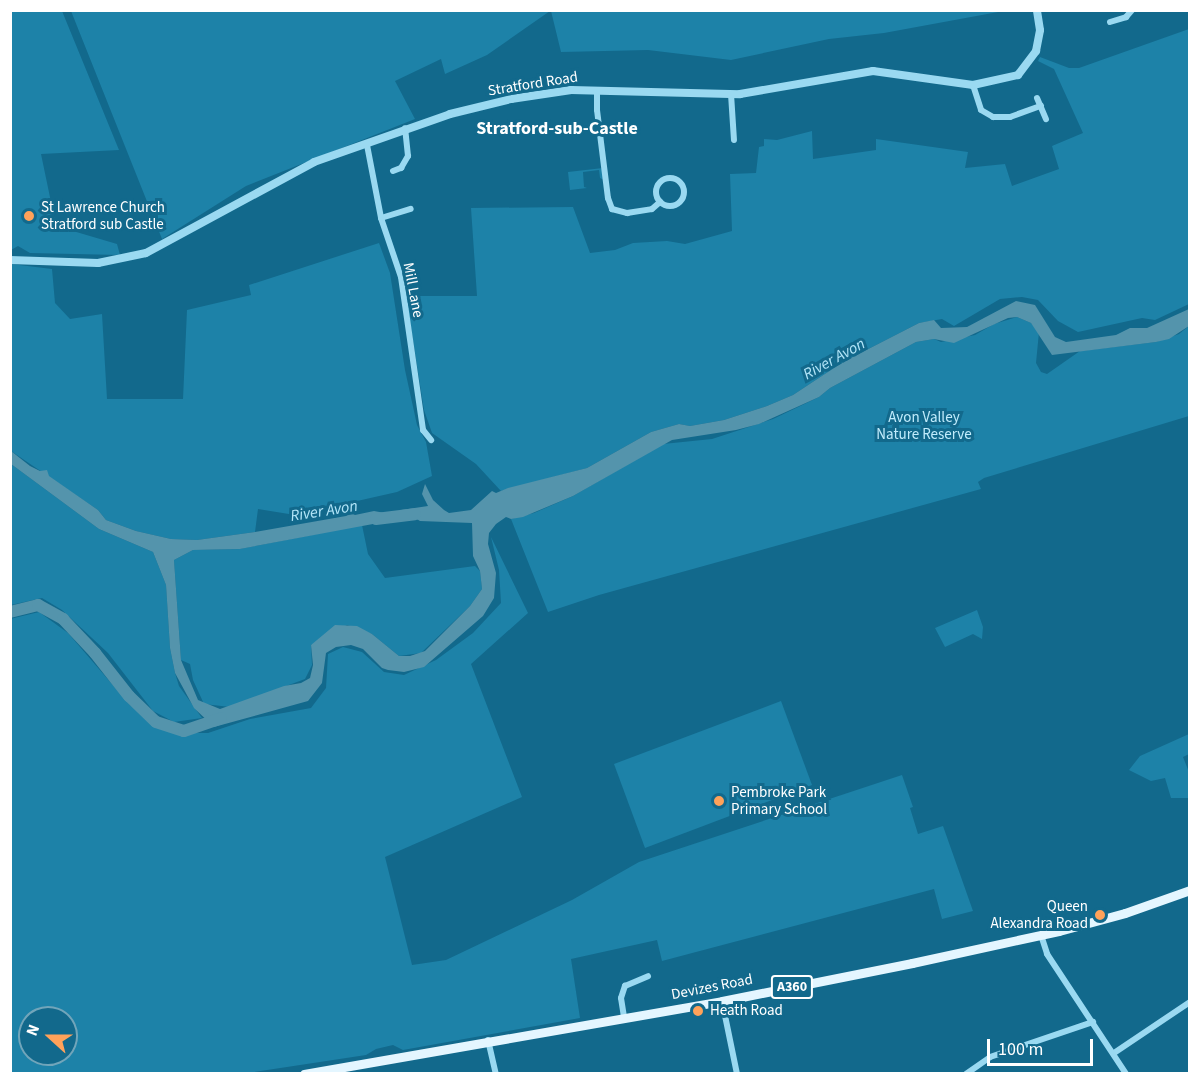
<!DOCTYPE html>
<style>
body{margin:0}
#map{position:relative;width:1200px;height:1084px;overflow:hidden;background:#12698c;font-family:"Source Sans 3",sans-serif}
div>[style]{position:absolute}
.green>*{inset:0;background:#1d82a8}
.water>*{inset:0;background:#5494ac}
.river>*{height:12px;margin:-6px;padding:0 6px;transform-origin:6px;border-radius:6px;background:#5494ac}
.minor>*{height:6px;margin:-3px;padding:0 3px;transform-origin:3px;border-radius:3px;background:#9ad9f1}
.minor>.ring{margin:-3px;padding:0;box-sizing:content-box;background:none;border:6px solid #9ad9f1;border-radius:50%}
.tertiary>*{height:8px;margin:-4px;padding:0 4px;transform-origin:4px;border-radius:4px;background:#9ad9f1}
.primary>*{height:9px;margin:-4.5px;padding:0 4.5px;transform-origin:4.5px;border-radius:4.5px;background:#e4f6ff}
.dots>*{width:16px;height:16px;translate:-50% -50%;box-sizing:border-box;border:3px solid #12698c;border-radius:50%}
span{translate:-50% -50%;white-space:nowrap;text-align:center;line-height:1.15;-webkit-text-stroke:6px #12698c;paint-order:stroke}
.shield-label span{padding:2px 4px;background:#12698c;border:2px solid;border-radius:4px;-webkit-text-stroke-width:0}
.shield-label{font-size:14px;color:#fff;font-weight:700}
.street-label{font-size:15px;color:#fff}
.poi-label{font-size:15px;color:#fff}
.left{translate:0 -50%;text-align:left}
.right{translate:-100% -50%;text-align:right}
.park-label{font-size:15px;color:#c1ecfc}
.water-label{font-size:16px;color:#b3e6f9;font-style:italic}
.quarter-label{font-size:18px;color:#fff;font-weight:700}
.frame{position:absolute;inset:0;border:12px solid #fff;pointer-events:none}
.north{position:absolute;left:18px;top:1006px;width:60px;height:60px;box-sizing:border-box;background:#12698c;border:2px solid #71a5ba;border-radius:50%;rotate:291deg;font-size:16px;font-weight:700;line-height:24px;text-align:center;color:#fff}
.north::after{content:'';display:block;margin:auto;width:21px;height:27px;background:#ffa25a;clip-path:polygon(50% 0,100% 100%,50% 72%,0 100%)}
.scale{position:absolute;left:987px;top:1039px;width:106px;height:27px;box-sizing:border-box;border:3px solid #fff;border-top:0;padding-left:8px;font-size:18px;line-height:21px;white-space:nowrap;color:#fff;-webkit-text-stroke:4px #12698c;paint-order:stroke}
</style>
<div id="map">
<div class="green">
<div style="clip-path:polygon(1009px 10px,884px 33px,829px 39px,731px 60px,648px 50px,561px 52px,551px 11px)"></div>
<div style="clip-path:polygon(10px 11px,62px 11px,119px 150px,41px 154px,56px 226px,117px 244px,120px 255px,30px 253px,18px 246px,11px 250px)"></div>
<div style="clip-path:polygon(71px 11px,550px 11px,487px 55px,445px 74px,441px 59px,395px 81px,415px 119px,246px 186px,162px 239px)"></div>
<div style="clip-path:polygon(1189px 29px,1189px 304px,1155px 320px,1142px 318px,1078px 332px,1058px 321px,1038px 300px,1022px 297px,1000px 299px,954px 326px,942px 319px,919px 323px,843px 362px,793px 395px,767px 406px,724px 420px,690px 426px,679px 424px,651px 432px,587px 468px,501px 491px,476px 464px,432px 433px,424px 410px,406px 296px,477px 296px,471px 208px,573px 207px,590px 253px,615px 250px,633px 243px,667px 241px,685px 244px,732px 231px,730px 174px,756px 173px,759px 147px,764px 146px,764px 139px,777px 140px,812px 131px,813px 159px,876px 150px,876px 139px,968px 152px,965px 168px,1005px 164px,1012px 186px,1059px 169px,1052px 146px,1083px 133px,1054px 69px,1038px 61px,1040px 57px,1069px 68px,1079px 68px)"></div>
<div style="clip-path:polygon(603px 168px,604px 180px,600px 178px,599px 170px,583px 172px,584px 187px,587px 188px,570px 190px,568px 172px)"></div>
<div style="clip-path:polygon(379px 243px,390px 273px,405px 370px,417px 425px,426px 442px,432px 476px,397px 492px,295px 515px,258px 509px,255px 532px,197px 540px,171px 539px,136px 531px,106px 520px,98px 510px,11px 451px,11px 264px,52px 269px,55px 303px,70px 319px,102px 314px,107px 399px,183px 399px,187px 310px,251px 295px,249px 285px)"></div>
<div style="clip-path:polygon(1017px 317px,1031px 323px,1039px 332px,1036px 363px,1041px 372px,1047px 374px,1080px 351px,1156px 342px,1179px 334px,1189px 326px,1189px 416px,984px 478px,978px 482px,981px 489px,599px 595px,548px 612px,511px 519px,534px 513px,573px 496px,663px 444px,712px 439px,773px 419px,819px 397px,830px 388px,916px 342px,934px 339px,941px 342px,975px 335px,994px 324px)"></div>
<div style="clip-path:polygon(11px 464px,99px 529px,153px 552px,166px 585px,170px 648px,175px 673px,179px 686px,202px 718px,174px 722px,153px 711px,108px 653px,62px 610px,42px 598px,11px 605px)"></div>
<div style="clip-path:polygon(362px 525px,368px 554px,385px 578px,475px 566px,480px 571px,482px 589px,470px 606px,421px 653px,399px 656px,372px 634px,347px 625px,311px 645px,312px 665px,305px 679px,230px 707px,204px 704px,193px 680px,190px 664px,181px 660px,174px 560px,193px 550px,240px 549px)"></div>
<div style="clip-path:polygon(evenodd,491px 537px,528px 613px,471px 664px,522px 797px,385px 857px,412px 965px,446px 960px,572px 900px,639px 862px,902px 775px,913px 807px,910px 808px,918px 834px,943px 826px,973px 911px,942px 919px,934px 889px,662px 961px,657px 940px,571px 959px,580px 1018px,403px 1050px,393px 1045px,376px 1049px,366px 1055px,248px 1073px,11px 1073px,10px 619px,39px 612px,68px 633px,130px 705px,171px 733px,208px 733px,250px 719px,311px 708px,326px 688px,328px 654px,343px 647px,362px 652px,384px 672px,404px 675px,436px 660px,473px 633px,501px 603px,499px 570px,491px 537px,30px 1018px,66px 1018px,66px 1054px,30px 1054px,30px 1018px)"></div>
<div style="clip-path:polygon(977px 610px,983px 627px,982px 639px,973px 634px,945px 647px,935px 628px)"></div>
<div style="clip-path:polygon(781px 701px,812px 785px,645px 848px,614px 764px)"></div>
<div style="clip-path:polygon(1189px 734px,1189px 754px,1183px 757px,1189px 772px,1189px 798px,1171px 798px,1165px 778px,1151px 781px,1129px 770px,1140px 756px)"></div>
</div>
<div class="water">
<div style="clip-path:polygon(1016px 301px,1035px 305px,1055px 337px,1066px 342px,1116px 335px,1130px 328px,1147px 328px,1189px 309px,1189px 326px,1169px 339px,1156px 342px,1052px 355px,1031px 323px,1017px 317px,1008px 318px,954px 343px,934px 339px,916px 342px,830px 388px,819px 397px,759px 424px,736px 430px,672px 440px,573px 496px,523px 517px,511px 519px,506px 517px,496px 524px,489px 533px,488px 544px,496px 573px,494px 598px,483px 616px,424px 667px,404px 672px,388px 670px,382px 668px,363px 649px,351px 645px,336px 647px,326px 653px,322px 683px,308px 701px,214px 727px,194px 708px,175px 673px,170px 648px,166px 585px,153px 552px,99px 529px,11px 464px,11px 451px,30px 466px,40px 471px,47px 470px,49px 476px,98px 510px,106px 520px,136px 531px,171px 539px,197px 540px,255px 532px,346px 516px,351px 513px,355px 515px,374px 511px,390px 514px,390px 518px,373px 524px,240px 549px,193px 550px,174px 560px,181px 660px,198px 700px,220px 709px,284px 686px,301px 683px,310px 678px,313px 665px,311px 645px,335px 625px,357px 626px,372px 634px,399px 656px,410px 656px,425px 651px,470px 606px,482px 589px,480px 571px,473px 556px,472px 523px,420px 521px,410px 515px,401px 517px,401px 510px,428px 506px,422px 494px,425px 484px,433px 500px,444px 510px,449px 513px,471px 510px,492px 491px,496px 493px,508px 488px,587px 468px,651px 432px,679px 424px,690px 426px,724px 420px,767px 406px,793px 395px,843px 362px,919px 323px,934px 320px,941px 328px,967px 327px)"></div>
</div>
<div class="river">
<div style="left:376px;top:519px;width:39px;rotate:-7deg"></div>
<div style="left:10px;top:612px;width:29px;rotate:-14deg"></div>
<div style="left:38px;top:605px;width:29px;rotate:29deg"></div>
<div style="left:63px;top:619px;width:47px;rotate:46.7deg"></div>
<div style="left:95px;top:653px;width:55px;rotate:51.7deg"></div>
<div style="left:129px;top:696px;width:37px;rotate:44deg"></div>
<div style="left:156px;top:722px;width:29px;rotate:18deg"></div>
<div style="left:184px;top:731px;width:39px;rotate:-19deg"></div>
</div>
<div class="minor">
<div style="left:1110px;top:22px;width:17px;rotate:-17deg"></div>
<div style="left:1126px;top:17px;width:9px;rotate:-49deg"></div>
<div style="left:973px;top:85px;width:26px;rotate:72deg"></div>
<div style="left:981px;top:110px;width:14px;rotate:30deg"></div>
<div style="left:993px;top:117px;width:17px"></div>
<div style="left:1010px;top:117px;width:33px;rotate:-20deg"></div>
<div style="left:597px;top:90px;width:20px;rotate:90deg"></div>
<div style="left:597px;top:110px;width:89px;rotate:82.9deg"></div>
<div style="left:608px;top:198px;width:12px;rotate:70deg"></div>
<div style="left:612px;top:209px;width:16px;rotate:15deg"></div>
<div style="left:627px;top:213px;width:25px;rotate:-9deg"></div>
<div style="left:652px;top:209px;width:11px;rotate:-41deg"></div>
<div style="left:731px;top:94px;width:46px;rotate:86.3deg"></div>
<div style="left:1037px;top:98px;width:23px;rotate:67deg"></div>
<div style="left:367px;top:145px;width:74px;rotate:79.1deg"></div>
<div style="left:381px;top:218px;width:62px;rotate:71.3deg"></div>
<div style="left:401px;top:277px;width:155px;rotate:81.8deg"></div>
<div style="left:423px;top:430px;width:13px;rotate:51deg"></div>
<div style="left:393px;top:171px;width:9px;rotate:-21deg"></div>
<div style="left:401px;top:168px;width:14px;rotate:-60deg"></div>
<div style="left:408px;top:156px;width:28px;rotate:-96deg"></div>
<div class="ring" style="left:656px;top:178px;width:22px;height:22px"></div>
<div style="left:381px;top:218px;width:31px;rotate:-17deg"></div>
<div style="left:1041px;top:935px;width:20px;rotate:72deg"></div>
<div style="left:1047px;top:954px;width:144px;rotate:56.6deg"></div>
<div style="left:722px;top:1001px;width:75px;rotate:78.4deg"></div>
<div style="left:624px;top:1017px;width:19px;rotate:-99deg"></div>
<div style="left:621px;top:998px;width:13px;rotate:-72deg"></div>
<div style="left:625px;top:986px;width:25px;rotate:-23deg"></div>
<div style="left:488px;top:1040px;width:35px;rotate:77deg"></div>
<div style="left:1114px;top:1053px;width:92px;rotate:-33.9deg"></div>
<div style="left:966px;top:1074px;width:29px;rotate:-35deg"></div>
<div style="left:990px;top:1057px;width:109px;rotate:-18.8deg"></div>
</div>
<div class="tertiary">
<div style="left:10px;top:260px;width:88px;rotate:2deg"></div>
<div style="left:98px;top:263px;width:49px;rotate:-11.8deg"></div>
<div style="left:146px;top:253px;width:191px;rotate:-28.4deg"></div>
<div style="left:314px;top:162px;width:144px;rotate:-19.4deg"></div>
<div style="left:450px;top:114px;width:63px;rotate:-13.8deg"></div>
<div style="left:511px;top:99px;width:61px;rotate:-8.5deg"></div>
<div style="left:571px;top:90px;width:169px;rotate:1.4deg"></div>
<div style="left:740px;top:94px;width:135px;rotate:-9.8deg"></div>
<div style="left:873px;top:71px;width:101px;rotate:8deg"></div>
<div style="left:973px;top:85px;width:46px;rotate:-12.5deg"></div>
<div style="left:1018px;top:75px;width:30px;rotate:-53deg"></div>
<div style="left:1036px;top:51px;width:21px;rotate:-79deg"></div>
<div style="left:1040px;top:30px;width:20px;rotate:-99deg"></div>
</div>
<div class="primary">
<div style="left:304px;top:1074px;width:424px;rotate:-9.9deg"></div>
<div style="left:722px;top:1001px;width:194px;rotate:-11.3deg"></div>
<div style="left:912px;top:963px;width:150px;rotate:-12.3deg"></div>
<div style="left:1059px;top:931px;width:68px;rotate:-15.3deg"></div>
<div style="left:1125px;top:913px;width:69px;rotate:-19.5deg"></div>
</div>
<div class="dots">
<div style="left:29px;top:216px;background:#ffa25a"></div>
<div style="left:719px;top:801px;background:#ffa25a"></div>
<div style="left:1100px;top:915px;background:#ffa25a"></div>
<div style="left:698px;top:1011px;background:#ffa25a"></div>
</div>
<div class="shield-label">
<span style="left:792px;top:987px">A360</span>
</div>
<div class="street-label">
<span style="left:533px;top:84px;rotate:-9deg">Stratford Road</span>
<span style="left:413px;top:290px;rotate:79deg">Mill Lane</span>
<span style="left:712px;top:987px;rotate:-11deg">Devizes Road</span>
</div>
<div class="poi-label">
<span class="left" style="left:41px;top:216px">St Lawrence Church<br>Stratford sub Castle</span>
<span class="left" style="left:731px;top:801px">Pembroke Park<br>Primary School</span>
<span class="right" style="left:1088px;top:915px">Queen<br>Alexandra Road</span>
<span class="left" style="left:710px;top:1011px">Heath Road</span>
</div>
<div class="park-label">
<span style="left:924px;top:426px">Avon Valley<br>Nature Reserve</span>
</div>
<div class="water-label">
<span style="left:834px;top:359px;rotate:-29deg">River Avon</span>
<span style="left:324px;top:511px;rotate:-9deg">River Avon</span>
</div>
<div class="quarter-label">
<span style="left:557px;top:129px">Stratford-sub-Castle</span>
</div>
<div class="frame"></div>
<div class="north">N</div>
<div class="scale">100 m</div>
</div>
